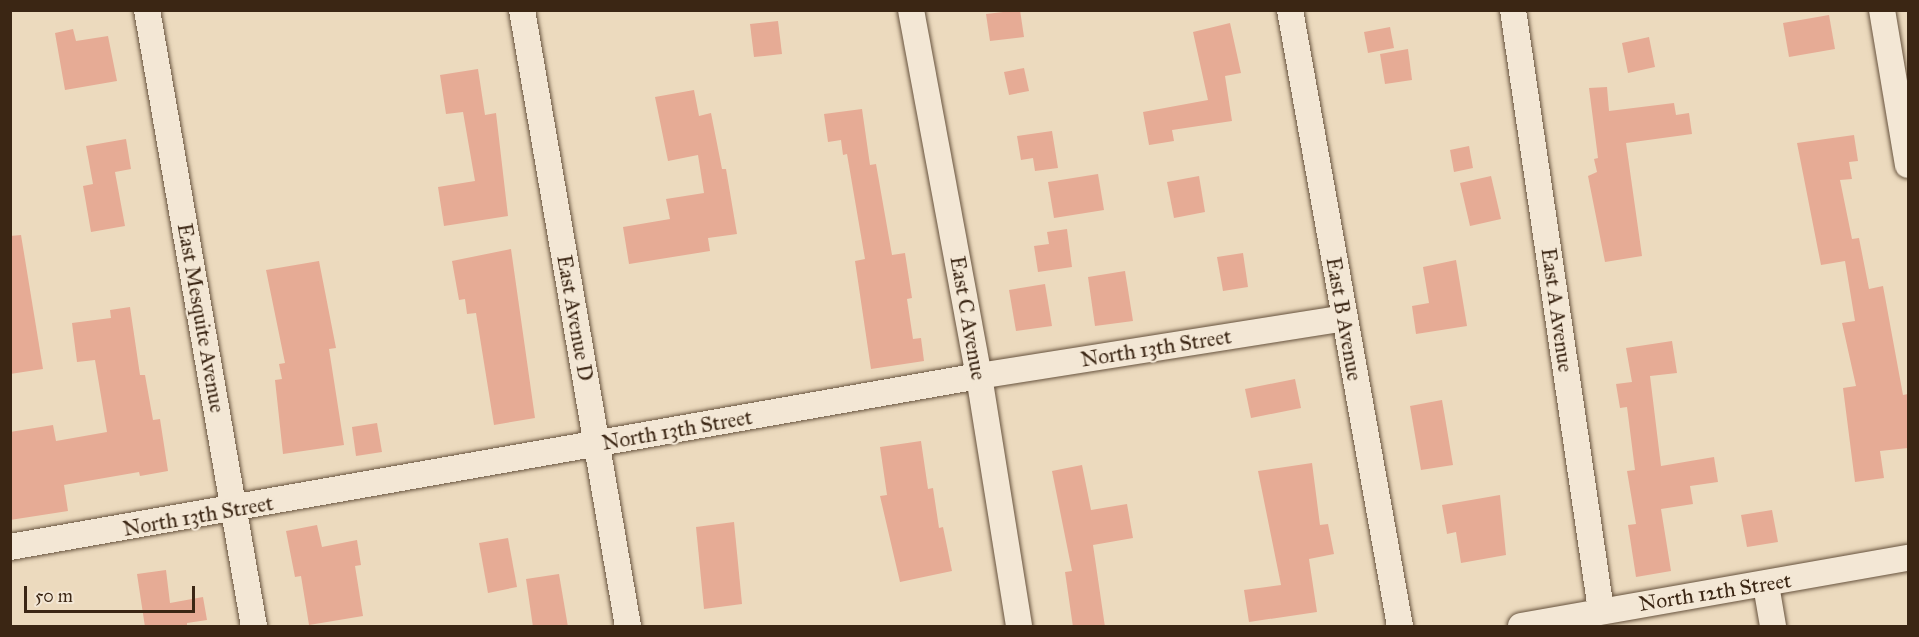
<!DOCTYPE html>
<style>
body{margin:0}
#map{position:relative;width:1919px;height:637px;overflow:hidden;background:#ecdabe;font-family:"IM FELL Great Primer",serif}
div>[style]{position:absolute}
.building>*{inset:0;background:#e6ab95}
.roads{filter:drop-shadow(0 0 2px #67533e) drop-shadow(0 0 2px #67533e)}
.minor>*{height:26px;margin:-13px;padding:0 13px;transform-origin:13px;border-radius:13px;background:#f3e7d5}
span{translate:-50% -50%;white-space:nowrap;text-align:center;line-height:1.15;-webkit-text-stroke:4.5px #f3e7d5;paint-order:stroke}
.street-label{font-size:21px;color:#3b2614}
.frame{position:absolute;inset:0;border:12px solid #3b2614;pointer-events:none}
.scale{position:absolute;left:24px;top:586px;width:171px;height:27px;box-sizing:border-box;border:3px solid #3b2614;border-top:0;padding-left:8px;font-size:18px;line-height:21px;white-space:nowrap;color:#3b2614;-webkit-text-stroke:4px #f3e7d5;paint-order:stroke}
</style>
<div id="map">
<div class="building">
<div style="clip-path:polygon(1020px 10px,1024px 37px,990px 41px,986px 14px)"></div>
<div style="clip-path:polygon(1829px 15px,1835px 49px,1789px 57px,1783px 23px)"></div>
<div style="clip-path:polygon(778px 21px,782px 54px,754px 57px,750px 24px)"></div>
<div style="clip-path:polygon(1230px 23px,1241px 73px,1225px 76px,1232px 121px,1172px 130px,1174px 141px,1149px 145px,1143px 112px,1208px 100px,1193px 32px)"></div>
<div style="clip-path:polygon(1390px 27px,1394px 48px,1368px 53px,1364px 32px)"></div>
<div style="clip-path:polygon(73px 29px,76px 41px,108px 36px,117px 81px,65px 90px,55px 33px)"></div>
<div style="clip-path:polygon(1649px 37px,1655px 67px,1628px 73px,1622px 43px)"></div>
<div style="clip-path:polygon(1408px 49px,1412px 80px,1385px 84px,1380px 54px)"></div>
<div style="clip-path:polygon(1024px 68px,1029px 91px,1009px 95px,1004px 72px)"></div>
<div style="clip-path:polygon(478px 69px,485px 115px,496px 113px,508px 216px,444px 226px,438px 187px,475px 181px,463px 112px,446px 114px,440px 75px)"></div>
<div style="clip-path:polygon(1607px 87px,1609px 111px,1674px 103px,1676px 115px,1689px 113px,1692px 134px,1626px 143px,1642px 256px,1605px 262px,1588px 176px,1597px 172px,1594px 159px,1598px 158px,1589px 88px)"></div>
<div style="clip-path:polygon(694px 90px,699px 116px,711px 113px,722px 169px,726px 169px,737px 234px,708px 238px,710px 251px,629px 264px,623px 227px,670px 219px,666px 199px,704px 193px,698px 155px,668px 161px,655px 97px)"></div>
<div style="clip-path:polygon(862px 109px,870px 165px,876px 164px,892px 255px,905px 253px,912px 298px,907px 299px,913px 339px,921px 338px,924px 361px,871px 369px,855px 261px,865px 259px,847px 154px,843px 155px,841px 140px,828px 142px,824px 114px)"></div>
<div style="clip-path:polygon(1052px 131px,1058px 168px,1035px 171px,1033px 158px,1021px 160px,1017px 136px)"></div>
<div style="clip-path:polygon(1854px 135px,1858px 161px,1849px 162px,1852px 179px,1840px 180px,1852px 239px,1859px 238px,1869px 289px,1883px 286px,1903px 395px,1908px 394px,1908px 448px,1880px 451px,1884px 478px,1855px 482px,1843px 388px,1856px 386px,1842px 323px,1855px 321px,1845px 261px,1821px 265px,1797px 143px)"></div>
<div style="clip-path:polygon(126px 139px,131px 169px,115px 172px,125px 226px,91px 232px,83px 186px,93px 184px,86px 146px)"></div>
<div style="clip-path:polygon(1469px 146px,1473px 168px,1454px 172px,1450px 150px)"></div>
<div style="clip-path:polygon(1098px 174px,1104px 210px,1054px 218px,1048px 182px)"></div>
<div style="clip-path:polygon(1199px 176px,1205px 212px,1174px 218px,1167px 182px)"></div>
<div style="clip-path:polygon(1491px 176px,1501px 219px,1470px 226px,1460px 183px)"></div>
<div style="clip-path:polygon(1067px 229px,1072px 267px,1038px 272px,1034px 246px,1049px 244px,1047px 232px)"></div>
<div style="clip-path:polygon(21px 235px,43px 369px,10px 374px,10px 236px)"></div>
<div style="clip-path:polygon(511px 249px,535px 418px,494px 425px,476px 313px,467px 314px,465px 299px,459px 300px,452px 261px)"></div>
<div style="clip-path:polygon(1243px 253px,1248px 287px,1223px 291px,1217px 257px)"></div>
<div style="clip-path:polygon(1456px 260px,1467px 326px,1416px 334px,1412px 306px,1429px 303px,1423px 267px)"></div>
<div style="clip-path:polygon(319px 261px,336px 348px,329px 349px,344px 445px,283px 454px,275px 380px,282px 379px,279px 364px,285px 363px,266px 270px)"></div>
<div style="clip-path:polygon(1125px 271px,1133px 321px,1095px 326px,1088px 277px)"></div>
<div style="clip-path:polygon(1045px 284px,1052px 326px,1016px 331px,1009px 290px)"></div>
<div style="clip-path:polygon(130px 307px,140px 375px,145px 375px,153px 420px,160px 419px,168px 471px,140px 476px,139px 472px,64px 485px,68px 511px,10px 520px,10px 432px,53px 425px,56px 441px,107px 432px,95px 360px,77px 362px,72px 323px,111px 318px,110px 310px)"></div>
<div style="clip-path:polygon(1672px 341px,1677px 373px,1650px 376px,1661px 466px,1714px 457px,1718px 482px,1690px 486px,1693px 504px,1661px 509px,1671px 571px,1636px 577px,1628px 525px,1636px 524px,1627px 471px,1635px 470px,1627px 407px,1620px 408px,1616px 384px,1632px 382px,1626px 348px)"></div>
<div style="clip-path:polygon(1295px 379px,1301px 408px,1251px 418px,1245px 389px)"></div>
<div style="clip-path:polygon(1442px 400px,1453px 465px,1421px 470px,1410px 406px)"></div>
<div style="clip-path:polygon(377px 423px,382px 452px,356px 456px,352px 427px)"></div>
<div style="clip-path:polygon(921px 441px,928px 489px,933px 488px,939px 528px,943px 527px,952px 571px,900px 582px,880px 496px,887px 495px,880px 447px)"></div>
<div style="clip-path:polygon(1312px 463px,1320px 525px,1328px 524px,1334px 554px,1309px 559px,1317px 612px,1249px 622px,1244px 590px,1281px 585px,1258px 471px)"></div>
<div style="clip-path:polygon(1082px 465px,1091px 510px,1127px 504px,1133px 538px,1093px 545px,1105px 627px,1073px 627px,1065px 572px,1072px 571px,1052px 471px)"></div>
<div style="clip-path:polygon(1500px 495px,1506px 555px,1461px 563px,1456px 532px,1447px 534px,1442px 505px)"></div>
<div style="clip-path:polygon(1772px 510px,1778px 542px,1747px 547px,1741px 515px)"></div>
<div style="clip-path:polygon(734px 522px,742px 604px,704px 609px,696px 527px)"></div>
<div style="clip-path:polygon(317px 525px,322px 547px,357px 540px,361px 565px,355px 566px,363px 616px,309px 625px,301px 576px,295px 577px,286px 531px)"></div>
<div style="clip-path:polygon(508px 538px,517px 587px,488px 593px,479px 543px)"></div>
<div style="clip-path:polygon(166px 570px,170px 603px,203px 597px,207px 620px,187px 623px,187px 627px,145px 627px,137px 574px)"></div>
<div style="clip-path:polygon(559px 574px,568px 627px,533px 627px,526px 579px)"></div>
</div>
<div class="roads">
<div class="minor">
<div style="left:147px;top:10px;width:625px;rotate:80.15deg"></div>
<div style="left:522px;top:10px;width:625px;rotate:80.24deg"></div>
<div style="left:911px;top:10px;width:372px;rotate:79.5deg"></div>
<div style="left:979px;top:376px;width:253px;rotate:80.9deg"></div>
<div style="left:1290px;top:10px;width:626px;rotate:79.88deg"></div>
<div style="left:1513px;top:10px;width:606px;rotate:81.66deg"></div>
<div style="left:1882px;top:10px;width:157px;rotate:80.5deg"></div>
<div style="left:10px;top:547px;width:984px;rotate:-10.01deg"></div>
<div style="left:979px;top:376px;width:370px;rotate:-9deg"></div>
<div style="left:1766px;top:585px;width:42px;rotate:80.3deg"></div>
<div style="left:1521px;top:626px;width:393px;rotate:-10deg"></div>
</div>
</div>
<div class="street-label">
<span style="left:1557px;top:310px;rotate:82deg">East A Avenue</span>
<span style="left:201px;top:318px;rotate:80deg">East Mesquite Avenue</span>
<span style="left:575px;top:318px;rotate:80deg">East Avenue D</span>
<span style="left:968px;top:318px;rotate:80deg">East C Avenue</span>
<span style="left:1344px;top:319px;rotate:80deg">East B Avenue</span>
<span style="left:1156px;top:348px;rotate:-9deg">North 13th Street</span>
<span style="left:677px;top:430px;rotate:-10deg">North 13th Street</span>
<span style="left:198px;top:516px;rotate:-10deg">North 13th Street</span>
<span style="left:1715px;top:592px;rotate:-9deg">North 12th Street</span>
</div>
<div class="frame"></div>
<div class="scale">50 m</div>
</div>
